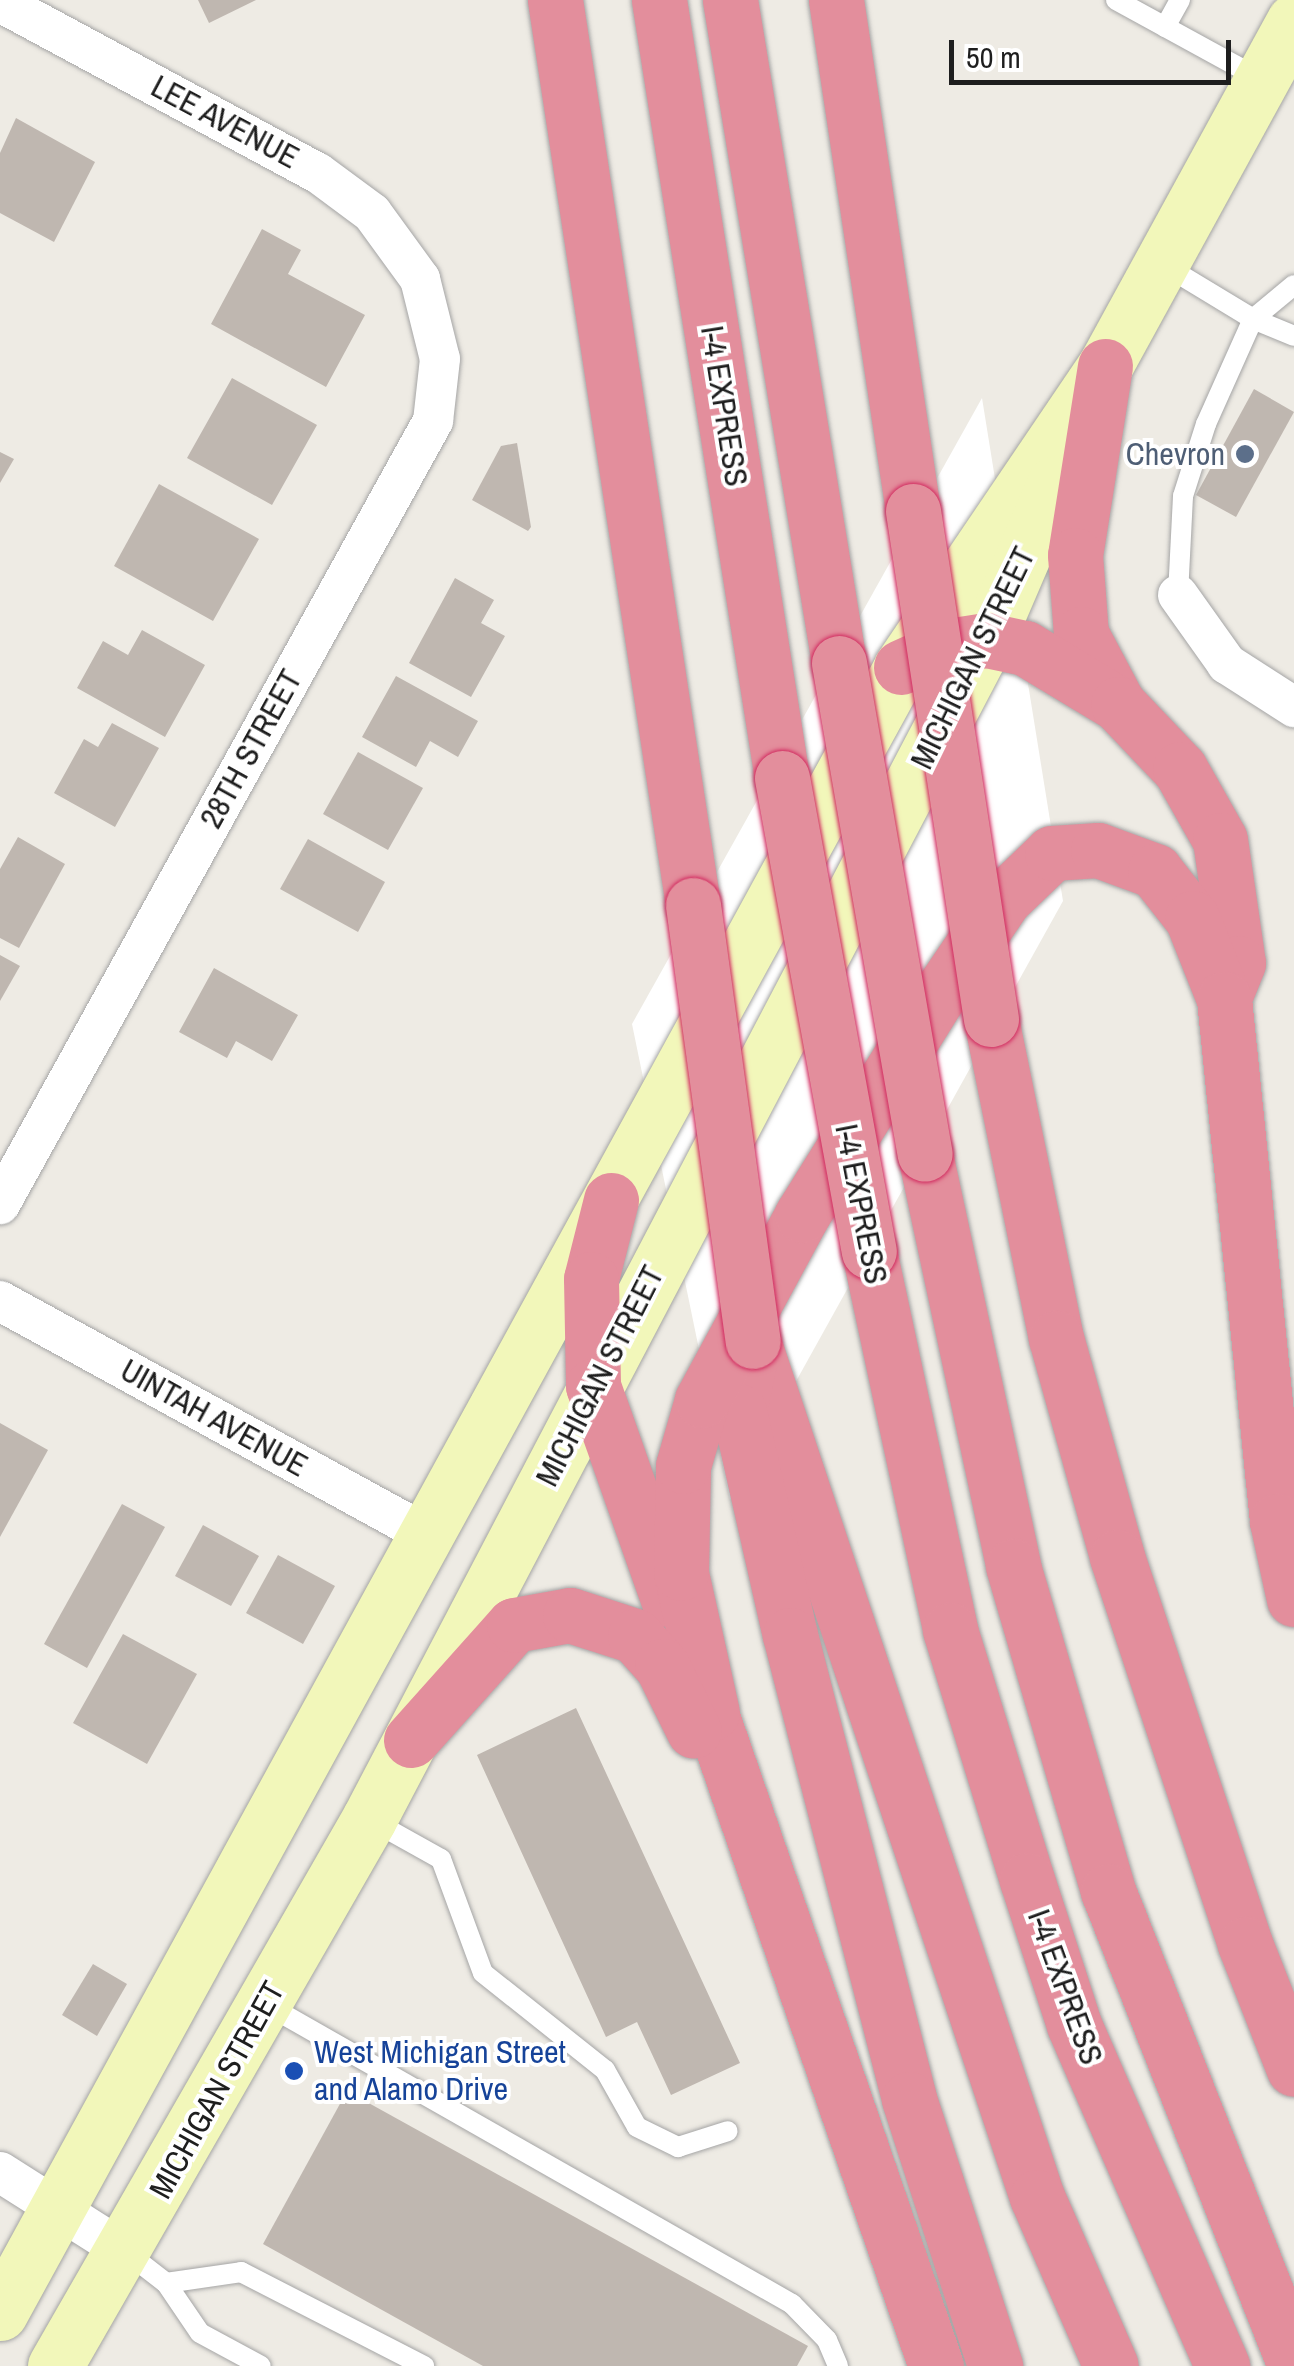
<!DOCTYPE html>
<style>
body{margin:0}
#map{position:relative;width:1294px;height:2366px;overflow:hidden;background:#eeebe4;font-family:"Archivo Narrow",sans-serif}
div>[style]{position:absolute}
.pier>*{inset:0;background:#fff}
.building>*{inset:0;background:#bfb7b0}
.roads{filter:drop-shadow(0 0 2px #a5a5a5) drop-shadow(0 0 2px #a5a5a5)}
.service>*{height:20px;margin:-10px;padding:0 10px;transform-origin:10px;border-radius:10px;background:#fff}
.minor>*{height:40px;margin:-20px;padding:0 20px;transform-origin:20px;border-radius:20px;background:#fff}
.secondary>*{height:55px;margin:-27.5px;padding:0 27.5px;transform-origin:27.5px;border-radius:27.5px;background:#f2f7ba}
.motorway>*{height:55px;margin:-27.5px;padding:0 27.5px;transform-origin:27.5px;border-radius:27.5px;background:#e38e9c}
.bridges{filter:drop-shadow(0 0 2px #d22b60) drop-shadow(0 0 2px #d22b60)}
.motorway-bridge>*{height:55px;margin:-27.5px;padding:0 27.5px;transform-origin:27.5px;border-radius:27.5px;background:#e38e9c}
.dots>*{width:28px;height:28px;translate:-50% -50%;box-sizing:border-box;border:5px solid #fff;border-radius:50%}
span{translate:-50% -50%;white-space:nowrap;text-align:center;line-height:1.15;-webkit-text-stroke:8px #fff;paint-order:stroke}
.street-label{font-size:32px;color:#1e1e1e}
.service-label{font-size:32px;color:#4e5e75}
.right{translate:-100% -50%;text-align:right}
.transit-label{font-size:32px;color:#164399}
.left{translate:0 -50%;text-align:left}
.scale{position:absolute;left:949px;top:40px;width:282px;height:45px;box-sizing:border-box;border:5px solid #1e1e1e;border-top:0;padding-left:12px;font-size:30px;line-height:35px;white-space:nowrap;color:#1e1e1e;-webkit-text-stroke:8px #fff;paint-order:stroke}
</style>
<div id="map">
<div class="pier">
<div style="clip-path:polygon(982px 398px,1063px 901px,730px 1500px,632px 1024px)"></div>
</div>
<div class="building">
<div style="clip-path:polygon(198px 0,256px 0,209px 23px)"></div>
<div style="clip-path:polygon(16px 118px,95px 162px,54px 242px,0 213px,0 153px)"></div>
<div style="clip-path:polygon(262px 229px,301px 250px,288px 274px,365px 315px,326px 387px,211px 324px)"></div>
<div style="clip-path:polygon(232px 378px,317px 425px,272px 505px,187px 458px)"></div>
<div style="clip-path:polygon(1254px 389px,1294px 412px,1236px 517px,1196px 495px)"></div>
<div style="clip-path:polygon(517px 443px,531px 527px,528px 531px,472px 500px,501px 446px)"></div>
<div style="clip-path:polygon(0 452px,14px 459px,0 483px)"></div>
<div style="clip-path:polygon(159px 484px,259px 539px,213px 621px,114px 566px)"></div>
<div style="clip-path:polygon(455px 578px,494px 600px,481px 623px,505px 636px,471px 697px,409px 663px)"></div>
<div style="clip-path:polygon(142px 630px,205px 665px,165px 737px,77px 688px,103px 641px,128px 655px)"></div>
<div style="clip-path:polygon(396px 676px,478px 721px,458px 757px,430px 741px,416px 767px,362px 737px)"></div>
<div style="clip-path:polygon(112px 723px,159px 748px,115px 827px,54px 793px,84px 739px,98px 747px)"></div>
<div style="clip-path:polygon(358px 752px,423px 788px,388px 850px,323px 814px)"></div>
<div style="clip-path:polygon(18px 837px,65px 864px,19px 948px,0 938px,0 869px)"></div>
<div style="clip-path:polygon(308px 839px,385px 882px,358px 932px,280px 889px)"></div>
<div style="clip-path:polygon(0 955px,20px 966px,0 1001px)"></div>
<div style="clip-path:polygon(214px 968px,298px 1015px,272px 1061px,236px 1041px,227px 1058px,179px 1032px)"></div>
<div style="clip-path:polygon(0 1423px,48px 1450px,0 1537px)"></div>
<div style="clip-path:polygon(122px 1504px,165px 1527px,87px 1668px,44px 1644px)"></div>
<div style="clip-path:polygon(203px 1525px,259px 1556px,231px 1606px,175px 1576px)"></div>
<div style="clip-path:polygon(278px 1555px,335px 1586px,303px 1644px,246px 1613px)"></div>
<div style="clip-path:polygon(123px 1634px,197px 1674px,147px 1764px,73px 1723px)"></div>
<div style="clip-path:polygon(576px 1708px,740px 2063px,671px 2095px,637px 2022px,606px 2037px,477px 1755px)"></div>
<div style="clip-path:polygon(93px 1964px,127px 1984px,97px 2036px,62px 2015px)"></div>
<div style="clip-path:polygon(347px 2091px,808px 2346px,797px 2366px,483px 2366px,263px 2244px)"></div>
</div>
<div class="roads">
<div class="service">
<div style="left:1116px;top:0;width:164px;rotate:28.7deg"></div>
<div style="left:1165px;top:27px;width:31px;rotate:-61deg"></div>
<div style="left:1164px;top:265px;width:104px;rotate:31.2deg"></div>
<div style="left:1253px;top:319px;width:44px;rotate:22.5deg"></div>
<div style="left:1178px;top:595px;width:99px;rotate:-87.1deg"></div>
<div style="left:1183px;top:496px;width:76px;rotate:-72.3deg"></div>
<div style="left:1206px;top:424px;width:115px;rotate:-65.9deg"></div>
<div style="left:1253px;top:319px;width:53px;rotate:-39.7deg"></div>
<div style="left:371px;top:1820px;width:80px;rotate:29.1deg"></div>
<div style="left:441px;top:1859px;width:121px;rotate:69.8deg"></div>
<div style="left:483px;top:1973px;width:156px;rotate:38.5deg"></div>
<div style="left:605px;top:2070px;width:65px;rotate:60.7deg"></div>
<div style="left:637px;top:2127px;width:46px;rotate:26deg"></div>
<div style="left:678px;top:2147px;width:52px;rotate:-17.7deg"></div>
<div style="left:267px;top:2005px;width:604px;rotate:29.66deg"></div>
<div style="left:792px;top:2304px;width:50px;rotate:45.8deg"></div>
<div style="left:827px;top:2340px;width:28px;rotate:67deg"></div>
<div style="left:126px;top:2252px;width:51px;rotate:37.8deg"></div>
<div style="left:166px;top:2283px;width:60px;rotate:55.8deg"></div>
<div style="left:200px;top:2333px;width:69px;rotate:28.4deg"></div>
<div style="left:166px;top:2283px;width:76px;rotate:-8.3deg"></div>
<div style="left:241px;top:2272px;width:206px;rotate:27.2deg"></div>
</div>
<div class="minor">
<div style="left:0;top:2px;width:361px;rotate:28.3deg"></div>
<div style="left:318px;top:173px;width:67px;rotate:36.5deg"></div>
<div style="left:372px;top:213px;width:82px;rotate:54deg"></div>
<div style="left:420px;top:279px;width:82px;rotate:76deg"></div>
<div style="left:440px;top:359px;width:62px;rotate:96.4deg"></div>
<div style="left:433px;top:421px;width:895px;rotate:118.94deg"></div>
<div style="left:1178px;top:595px;width:85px;rotate:54.6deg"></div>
<div style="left:1227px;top:664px;width:80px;rotate:32.7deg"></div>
<div style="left:0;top:1301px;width:488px;rotate:28.7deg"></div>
<div style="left:0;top:2172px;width:149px;rotate:32.4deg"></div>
</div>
<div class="secondary">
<div style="left:0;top:2313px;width:1876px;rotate:-61.3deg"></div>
<div style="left:901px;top:667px;width:364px;rotate:-55.9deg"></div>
<div style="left:1105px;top:366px;width:393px;rotate:-61.3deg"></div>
<div style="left:55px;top:2366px;width:631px;rotate:-60.14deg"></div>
<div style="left:369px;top:1819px;width:1331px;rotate:-62.34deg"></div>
<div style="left:987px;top:640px;width:170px;rotate:-66.8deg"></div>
</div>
<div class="motorway">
<div style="left:555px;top:0;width:915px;rotate:81.33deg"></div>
<div style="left:659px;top:0;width:788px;rotate:81.02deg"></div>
<div style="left:730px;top:0;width:672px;rotate:80.66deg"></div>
<div style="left:836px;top:0;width:517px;rotate:81.43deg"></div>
<div style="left:1105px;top:366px;width:191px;rotate:99deg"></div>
<div style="left:1075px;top:555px;width:79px;rotate:85.7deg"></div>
<div style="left:1081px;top:634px;width:77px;rotate:62.1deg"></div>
<div style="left:901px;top:667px;width:51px;rotate:-24.1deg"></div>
<div style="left:948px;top:646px;width:39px;rotate:-9deg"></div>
<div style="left:987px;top:640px;width:39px;rotate:12deg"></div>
<div style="left:1025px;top:648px;width:109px;rotate:31.1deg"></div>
<div style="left:1118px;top:704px;width:90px;rotate:46.4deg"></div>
<div style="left:1180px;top:769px;width:81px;rotate:60.6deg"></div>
<div style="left:1220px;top:840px;width:124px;rotate:81.7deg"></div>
<div style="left:1238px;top:963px;width:32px;rotate:112deg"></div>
<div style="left:991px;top:1019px;width:326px;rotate:78.5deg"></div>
<div style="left:1056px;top:1338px;width:227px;rotate:74.4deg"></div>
<div style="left:1117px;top:1557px;width:408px;rotate:71.7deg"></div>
<div style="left:1245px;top:1944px;width:134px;rotate:68.6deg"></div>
<div style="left:925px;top:1154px;width:421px;rotate:77.9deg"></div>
<div style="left:1013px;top:1566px;width:339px;rotate:73.7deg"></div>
<div style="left:1108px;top:1891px;width:507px;rotate:68.49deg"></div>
<div style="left:611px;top:1200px;width:81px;rotate:104.2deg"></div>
<div style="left:591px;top:1279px;width:107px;rotate:88.9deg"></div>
<div style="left:593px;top:1386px;width:226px;rotate:70.6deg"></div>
<div style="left:869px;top:1251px;width:388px;rotate:77.9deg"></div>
<div style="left:950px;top:1630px;width:262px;rotate:72.9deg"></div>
<div style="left:1027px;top:1880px;width:152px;rotate:72deg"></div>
<div style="left:1074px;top:2025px;width:372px;rotate:66.5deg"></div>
<div style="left:753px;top:1341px;width:902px;rotate:71.65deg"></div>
<div style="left:1037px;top:2197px;width:184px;rotate:66.4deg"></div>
<div style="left:749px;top:1363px;width:49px;rotate:101.8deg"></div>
<div style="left:739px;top:1411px;width:230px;rotate:77.2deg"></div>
<div style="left:790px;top:1635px;width:479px;rotate:75.6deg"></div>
<div style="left:909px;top:2099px;width:281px;rotate:72.1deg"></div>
<div style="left:699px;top:1679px;width:727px;rotate:70.97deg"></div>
<div style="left:712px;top:1713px;width:143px;rotate:-102.5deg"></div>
<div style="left:681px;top:1573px;width:107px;rotate:-88.9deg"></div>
<div style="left:683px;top:1466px;width:69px;rotate:-73.9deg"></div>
<div style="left:702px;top:1400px;width:210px;rotate:-61.6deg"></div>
<div style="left:802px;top:1215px;width:256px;rotate:-58.1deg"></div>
<div style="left:937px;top:998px;width:120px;rotate:-55.9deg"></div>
<div style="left:1004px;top:899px;width:66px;rotate:-43.8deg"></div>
<div style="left:1052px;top:853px;width:46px;rotate:-3.7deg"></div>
<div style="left:1098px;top:850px;width:61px;rotate:20.2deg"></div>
<div style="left:1155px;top:871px;width:60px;rotate:51.8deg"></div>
<div style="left:1192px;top:918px;width:87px;rotate:68.4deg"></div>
<div style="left:1224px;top:999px;width:525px;rotate:84.2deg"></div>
<div style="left:1277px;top:1521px;width:80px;rotate:77.7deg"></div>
<div style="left:411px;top:1740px;width:154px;rotate:-48.2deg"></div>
<div style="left:514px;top:1625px;width:57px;rotate:-10.1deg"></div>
<div style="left:570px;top:1615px;width:68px;rotate:17.9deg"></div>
<div style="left:635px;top:1636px;width:40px;rotate:48deg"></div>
<div style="left:662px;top:1666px;width:72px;rotate:63.8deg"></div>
</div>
</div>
<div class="bridges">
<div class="motorway-bridge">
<div style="left:913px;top:511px;width:514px;rotate:81.27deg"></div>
<div style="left:839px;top:663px;width:498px;rotate:80.1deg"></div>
<div style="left:782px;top:778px;width:481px;rotate:79.6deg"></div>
<div style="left:693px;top:905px;width:440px;rotate:82.2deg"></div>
</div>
</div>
<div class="dots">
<div style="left:1245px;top:454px;background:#5c6f8a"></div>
<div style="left:294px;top:2071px;background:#1a4fb4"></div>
</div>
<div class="street-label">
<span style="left:225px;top:122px;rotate:28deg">LEE AVENUE</span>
<span style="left:724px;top:406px;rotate:81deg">I-4 EXPRESS</span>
<span style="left:973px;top:658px;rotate:-64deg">MICHIGAN STREET</span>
<span style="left:251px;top:749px;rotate:-61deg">28TH STREET</span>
<span style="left:861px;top:1204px;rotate:79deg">I-4 EXPRESS</span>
<span style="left:600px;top:1376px;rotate:-63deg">MICHIGAN STREET</span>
<span style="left:214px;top:1418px;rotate:29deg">UINTAH AVENUE</span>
<span style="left:1065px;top:1987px;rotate:70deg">I-4 EXPRESS</span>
<span style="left:217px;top:2090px;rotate:-61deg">MICHIGAN STREET</span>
</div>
<div class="service-label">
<span class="right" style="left:1225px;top:454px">Chevron</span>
</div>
<div class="transit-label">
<span class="left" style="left:314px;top:2071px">West Michigan Street<br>and Alamo Drive</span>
</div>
<div class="scale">50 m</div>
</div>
